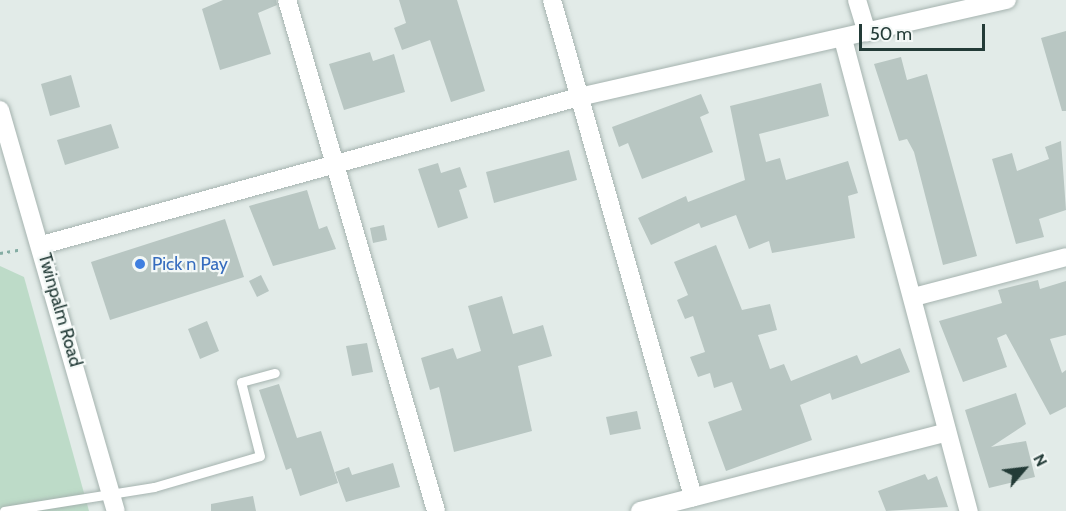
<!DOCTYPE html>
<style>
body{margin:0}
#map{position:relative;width:1066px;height:511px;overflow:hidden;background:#e2ebe8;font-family:Cabin,sans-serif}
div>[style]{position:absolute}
.green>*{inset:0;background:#bddbc8}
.building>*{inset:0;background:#b8c6c2}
.path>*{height:3px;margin-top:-1.5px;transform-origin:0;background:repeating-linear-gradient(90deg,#85ada4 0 3px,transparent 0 7.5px)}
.roads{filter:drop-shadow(0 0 2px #a5b3af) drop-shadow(0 0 2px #a5b3af)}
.lane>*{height:9px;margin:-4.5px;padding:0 4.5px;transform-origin:4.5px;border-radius:4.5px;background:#fff}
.street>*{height:18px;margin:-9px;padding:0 9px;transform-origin:9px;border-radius:9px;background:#fff}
.secondary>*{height:18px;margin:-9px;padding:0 9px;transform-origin:9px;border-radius:9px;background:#fff}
.dots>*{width:16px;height:16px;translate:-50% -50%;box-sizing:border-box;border:3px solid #f3f8f6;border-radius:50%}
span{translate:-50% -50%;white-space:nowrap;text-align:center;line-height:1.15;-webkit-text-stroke:4.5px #f3f8f6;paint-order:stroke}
.shop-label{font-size:18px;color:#366cbe}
.left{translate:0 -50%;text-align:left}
.street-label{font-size:18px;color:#233b37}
.north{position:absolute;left:994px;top:439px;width:60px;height:60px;-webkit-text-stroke:4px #f3f8f6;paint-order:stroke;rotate:62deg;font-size:16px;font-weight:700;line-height:24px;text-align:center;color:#233b37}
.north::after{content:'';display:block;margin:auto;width:21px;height:27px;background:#233b37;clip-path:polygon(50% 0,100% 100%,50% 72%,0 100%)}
.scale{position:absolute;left:859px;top:24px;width:126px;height:27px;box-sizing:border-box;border:3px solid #233b37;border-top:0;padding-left:8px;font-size:18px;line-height:21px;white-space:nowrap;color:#233b37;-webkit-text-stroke:4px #f3f8f6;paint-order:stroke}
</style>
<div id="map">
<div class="green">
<div style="clip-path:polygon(0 266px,24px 277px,89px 511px,0 511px)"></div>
</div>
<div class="building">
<div style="clip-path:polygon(223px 0,276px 0,277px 5px,258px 13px,271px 54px,220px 70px,202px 9px)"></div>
<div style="clip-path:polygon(399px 0,457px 0,485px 91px,451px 102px,430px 40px,402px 50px,394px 28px,406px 23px)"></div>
<div style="clip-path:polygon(1066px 31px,1066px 111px,1062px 111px,1041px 38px)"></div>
<div style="clip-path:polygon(370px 52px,373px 61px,394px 54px,405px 92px,344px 110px,329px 64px)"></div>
<div style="clip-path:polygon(901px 57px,907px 80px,927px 74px,977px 256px,943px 265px,914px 152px,907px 139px,899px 141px,874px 64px)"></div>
<div style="clip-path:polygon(71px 75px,80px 107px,50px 116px,41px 84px)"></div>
<div style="clip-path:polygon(821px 83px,829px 116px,759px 134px,766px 162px,780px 158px,786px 180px,848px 161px,858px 193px,848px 196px,855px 238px,772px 253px,769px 241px,749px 249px,736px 215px,701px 228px,699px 223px,651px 245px,638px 218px,686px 196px,688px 202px,745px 180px,730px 106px)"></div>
<div style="clip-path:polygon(701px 94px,709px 113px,700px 117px,713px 152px,642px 179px,628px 143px,619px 147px,612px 127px)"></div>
<div style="clip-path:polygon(111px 124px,119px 148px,65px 165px,57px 140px)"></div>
<div style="clip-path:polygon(1061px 141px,1066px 210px,1039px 219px,1044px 237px,1016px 244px,992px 159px,1012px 153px,1017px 171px,1049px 159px,1045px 147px)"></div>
<div style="clip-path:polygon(569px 150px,577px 180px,494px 203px,486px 172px)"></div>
<div style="clip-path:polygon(438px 163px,441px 173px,460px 167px,467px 187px,459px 190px,468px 218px,438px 228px,418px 169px)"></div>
<div style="clip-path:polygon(307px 190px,319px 229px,327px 226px,336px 249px,273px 266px,249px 206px)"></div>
<div style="clip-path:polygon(225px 219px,244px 277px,110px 320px,91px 262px)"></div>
<div style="clip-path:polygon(384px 225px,387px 240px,373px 243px,370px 228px)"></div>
<div style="clip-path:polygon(716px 245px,742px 310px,770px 304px,777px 330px,758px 335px,770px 369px,784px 364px,791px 381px,857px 355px,861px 364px,900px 348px,910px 372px,832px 400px,830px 393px,800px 405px,812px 440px,726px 471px,708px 422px,742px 410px,732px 382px,714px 388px,710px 373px,698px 377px,690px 357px,705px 352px,693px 316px,685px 319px,677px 300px,688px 295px,674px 262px)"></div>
<div style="clip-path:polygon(261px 275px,269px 291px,257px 297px,249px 281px)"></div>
<div style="clip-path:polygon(1038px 280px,1040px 289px,1066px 281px,1066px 335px,1050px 339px,1062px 373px,1066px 370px,1066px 407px,1050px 415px,1006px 334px,997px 338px,1007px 367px,963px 382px,939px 321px,1002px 303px,998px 290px)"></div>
<div style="clip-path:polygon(502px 296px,513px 334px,543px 325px,552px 356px,518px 366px,532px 431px,454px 452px,439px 387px,430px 390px,421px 358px,453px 348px,457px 359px,481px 351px,468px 306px)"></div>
<div style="clip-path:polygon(207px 321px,219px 351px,200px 359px,188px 329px)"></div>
<div style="clip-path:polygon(367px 343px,373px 372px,352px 376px,346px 346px)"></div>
<div style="clip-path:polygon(279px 384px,297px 438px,321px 431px,338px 483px,300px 496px,291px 468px,286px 470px,259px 390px)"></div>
<div style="clip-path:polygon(1016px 393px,1026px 424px,991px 447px,1026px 441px,1035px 477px,989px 488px,965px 410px)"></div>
<div style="clip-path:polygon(637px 411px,641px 429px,610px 435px,606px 417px)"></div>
<div style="clip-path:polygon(393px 463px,400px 487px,346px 502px,335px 472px,349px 467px,352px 475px)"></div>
<div style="clip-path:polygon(925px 474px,928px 480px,937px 476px,948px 507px,886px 511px,878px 491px)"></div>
<div style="clip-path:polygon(253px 496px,256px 511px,211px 511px,211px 504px)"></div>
</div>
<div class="path">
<div style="left:0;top:253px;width:22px;rotate:-10deg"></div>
</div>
<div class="roads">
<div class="lane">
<div style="left:4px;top:511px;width:152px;rotate:-9.1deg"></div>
<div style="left:154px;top:487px;width:110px;rotate:-16.3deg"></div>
<div style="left:260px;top:456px;width:76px;rotate:-104.4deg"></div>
<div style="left:241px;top:382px;width:35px;rotate:-15deg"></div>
</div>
<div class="street">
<div style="left:287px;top:0;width:532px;rotate:73.74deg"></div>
<div style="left:552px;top:0;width:517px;rotate:74.16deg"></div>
<div style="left:857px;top:0;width:34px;rotate:73deg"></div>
<div style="left:843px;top:39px;width:489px;rotate:75.1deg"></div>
<div style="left:914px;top:297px;width:157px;rotate:-14.7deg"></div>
<div style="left:640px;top:511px;width:317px;rotate:-14.4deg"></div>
</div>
<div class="secondary">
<div style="left:0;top:110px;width:417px;rotate:73.9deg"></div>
<div style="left:42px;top:245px;width:557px;rotate:-15.41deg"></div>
<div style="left:579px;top:97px;width:439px;rotate:-12.8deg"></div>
</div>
</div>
<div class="dots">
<div style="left:140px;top:264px;background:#3f7fe0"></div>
</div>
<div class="shop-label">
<span class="left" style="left:152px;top:264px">Pick n Pay</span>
</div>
<div class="street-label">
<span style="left:60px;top:310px;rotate:74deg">Twinpalm Road</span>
</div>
<div class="north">N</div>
<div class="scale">50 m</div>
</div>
